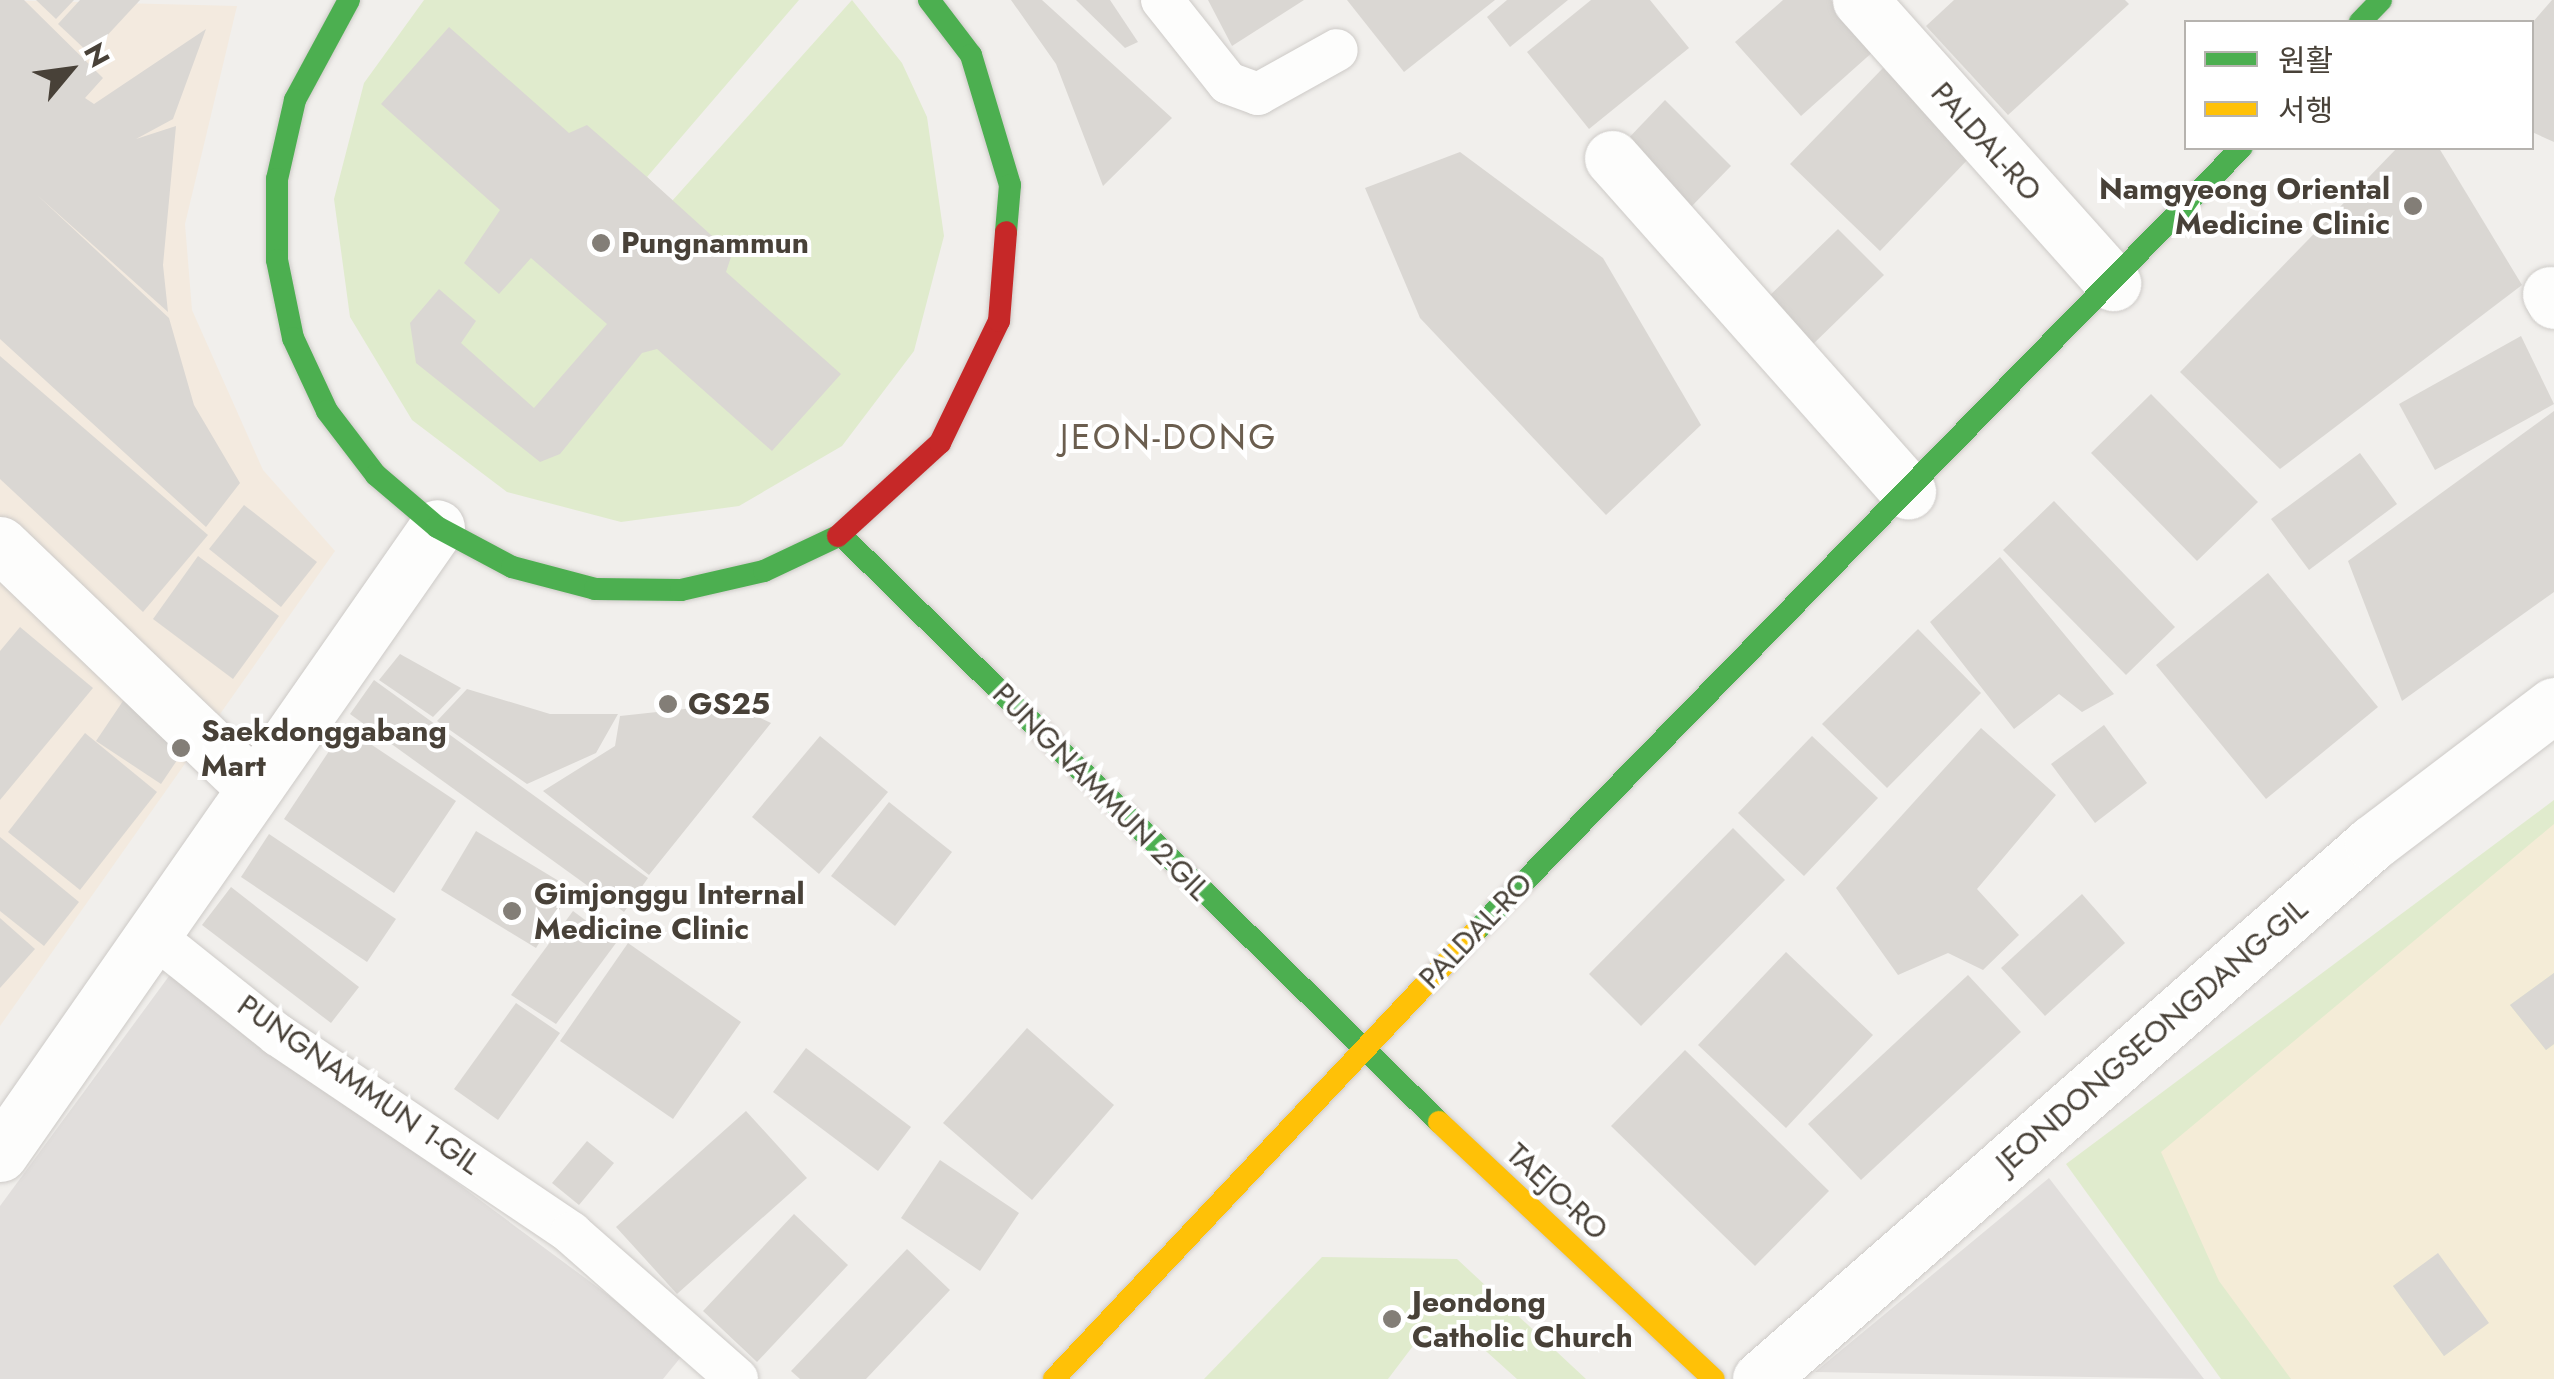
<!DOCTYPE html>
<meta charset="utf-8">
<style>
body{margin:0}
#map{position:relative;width:2554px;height:1379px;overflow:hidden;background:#f1efec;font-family:Jost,"Noto Sans KR",sans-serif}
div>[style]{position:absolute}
.commercial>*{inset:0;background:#f3eadf}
.green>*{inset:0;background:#e0ebcd}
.sand>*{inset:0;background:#f4ecd7}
.parking>*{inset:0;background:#e1dedc}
.building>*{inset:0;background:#dad7d3}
.roads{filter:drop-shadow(0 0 2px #cdcac7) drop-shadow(0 0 2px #cdcac7)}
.lane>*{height:42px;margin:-21px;padding:0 21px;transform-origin:21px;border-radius:21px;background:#fdfdfc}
.street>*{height:55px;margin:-27.5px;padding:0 27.5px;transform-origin:27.5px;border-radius:27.5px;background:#fdfdfc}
.fast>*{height:22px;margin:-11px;padding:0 11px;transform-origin:11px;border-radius:11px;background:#4caf50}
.slow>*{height:22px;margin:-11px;padding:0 11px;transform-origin:11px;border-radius:11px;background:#ffc107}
.jam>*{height:22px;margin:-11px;padding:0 11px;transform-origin:11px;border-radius:11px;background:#c62828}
.dots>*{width:28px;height:28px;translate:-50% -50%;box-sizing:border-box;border:5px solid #fff;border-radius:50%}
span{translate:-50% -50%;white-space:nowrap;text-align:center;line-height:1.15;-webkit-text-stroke:8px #fff;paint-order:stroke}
.street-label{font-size:30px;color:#484138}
.poi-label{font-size:30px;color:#484138;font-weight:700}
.right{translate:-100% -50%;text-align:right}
.left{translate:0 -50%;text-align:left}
.quarter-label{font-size:35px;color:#6b5e4f;letter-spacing:2.5px}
.legend{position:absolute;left:2184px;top:20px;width:350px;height:130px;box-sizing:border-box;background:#fff;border:2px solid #b6b3af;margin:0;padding:12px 18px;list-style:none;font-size:30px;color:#484138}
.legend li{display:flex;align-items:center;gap:20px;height:50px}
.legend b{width:50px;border:2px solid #b6b3af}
.north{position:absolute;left:20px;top:20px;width:100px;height:100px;-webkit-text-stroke:8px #fff;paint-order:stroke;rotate:61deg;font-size:28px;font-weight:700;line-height:40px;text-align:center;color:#484138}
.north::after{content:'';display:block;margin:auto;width:35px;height:45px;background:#484138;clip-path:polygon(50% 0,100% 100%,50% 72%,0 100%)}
</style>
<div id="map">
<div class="commercial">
<div style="clip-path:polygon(0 0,237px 6px,185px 224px,192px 310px,263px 470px,335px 551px,0 1026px)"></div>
</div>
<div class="green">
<div style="clip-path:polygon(424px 0,799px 0,647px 177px,672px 201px,852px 0,902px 63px,927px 117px,944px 236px,914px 351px,842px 446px,739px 506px,621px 522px,507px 492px,412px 420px,350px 317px,334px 199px,364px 83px)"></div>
<div style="clip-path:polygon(2554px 800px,2554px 1379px,2221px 1379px,2066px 1164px)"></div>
<div style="clip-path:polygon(1322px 1257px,1457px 1259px,1586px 1379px,1517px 1379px,1467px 1334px,1416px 1342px,1388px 1379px,1204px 1379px)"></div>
</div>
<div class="sand">
<div style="clip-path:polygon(evenodd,2554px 824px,2554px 973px,2510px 1005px,2546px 1050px,2554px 1044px,2554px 1379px,2291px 1379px,2219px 1281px,2161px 1152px,2554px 824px,2438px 1254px,2468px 1338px,2444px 1356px,2393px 1286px,2438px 1254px)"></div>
</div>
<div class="parking">
<div style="clip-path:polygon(172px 972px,685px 1352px,663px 1379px,0 1379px,0 1206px)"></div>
<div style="clip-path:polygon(2049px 1178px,2204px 1379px,1815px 1372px)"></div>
</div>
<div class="building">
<div style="clip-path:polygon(0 0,24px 0,103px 78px,85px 98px,94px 104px,206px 29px,173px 119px,136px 139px,176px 126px,163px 265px,168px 312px,37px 195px,169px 318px,194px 405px,240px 483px,206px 527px,0 339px)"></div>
<div style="clip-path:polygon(36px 0,74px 0,56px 19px)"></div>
<div style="clip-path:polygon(80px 0,140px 0,90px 54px,58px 24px)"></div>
<div style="clip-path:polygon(1011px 0,1042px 0,1172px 118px,1103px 186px,1056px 64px)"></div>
<div style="clip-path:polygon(1076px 0,1110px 0,1138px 42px,1125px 48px)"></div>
<div style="clip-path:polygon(1208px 0,1304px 0,1232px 46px)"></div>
<div style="clip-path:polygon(1347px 0,1495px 0,1404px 72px)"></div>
<div style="clip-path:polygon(1507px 0,1568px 0,1510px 47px,1487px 17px)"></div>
<div style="clip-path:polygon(1591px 0,1650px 0,1689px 48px,1589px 129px,1527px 52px)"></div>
<div style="clip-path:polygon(1783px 0,1831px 0,1875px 50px,1801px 116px,1735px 42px)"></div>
<div style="clip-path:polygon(1954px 0,2125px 0,2129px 4px,2008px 115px,1926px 26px)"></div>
<div style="clip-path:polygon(2552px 0,2554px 0,2554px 142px,2532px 132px,2532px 23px)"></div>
<div style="clip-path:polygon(449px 27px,569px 133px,587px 125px,647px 177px,732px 254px,726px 272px,841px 374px,772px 451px,657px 349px,642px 353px,560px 454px,540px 462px,416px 363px,410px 323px,439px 289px,476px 321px,461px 343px,534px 408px,607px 324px,531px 258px,499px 294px,464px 263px,500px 210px,381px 104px)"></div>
<div style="clip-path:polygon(1883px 68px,1973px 154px,1880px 251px,1790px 164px)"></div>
<div style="clip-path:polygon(1665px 100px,1731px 166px,1689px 209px,1623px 144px)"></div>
<div style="clip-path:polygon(2397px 148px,2439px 148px,2522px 285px,2280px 469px,2180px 372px)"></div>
<div style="clip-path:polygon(1460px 152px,1603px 258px,1701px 425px,1606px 515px,1420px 318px,1365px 188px)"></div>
<div style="clip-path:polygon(1838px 229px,1884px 275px,1807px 350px,1761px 304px)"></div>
<div style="clip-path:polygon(2521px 336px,2554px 404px,2435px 470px,2399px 404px)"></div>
<div style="clip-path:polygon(0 356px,208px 535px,143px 612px,0 479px)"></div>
<div style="clip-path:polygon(2151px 394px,2258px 502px,2197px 561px,2091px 453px)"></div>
<div style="clip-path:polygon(2554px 411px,2554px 592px,2402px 701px,2348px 561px)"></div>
<div style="clip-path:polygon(2360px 453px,2397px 504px,2309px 570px,2271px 519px)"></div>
<div style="clip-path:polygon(2054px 501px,2175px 627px,2126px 675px,2003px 550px)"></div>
<div style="clip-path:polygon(244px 505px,317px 562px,281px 607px,209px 549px)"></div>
<div style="clip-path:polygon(198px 556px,279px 616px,233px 679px,153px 619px)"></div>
<div style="clip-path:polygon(2000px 557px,2114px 694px,2082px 712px,2059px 694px,2014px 729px,1930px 622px)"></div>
<div style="clip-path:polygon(2268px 573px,2378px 707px,2266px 799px,2156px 665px)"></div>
<div style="clip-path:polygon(20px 627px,93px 688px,0 800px,0 651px)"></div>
<div style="clip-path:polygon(1918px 629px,1981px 693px,1887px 788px,1822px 724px)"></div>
<div style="clip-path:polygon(400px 654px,461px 688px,433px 717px,379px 680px)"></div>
<div style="clip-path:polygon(374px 680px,648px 878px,624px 912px,350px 714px)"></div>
<div style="clip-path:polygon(467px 689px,550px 714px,618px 714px,596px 753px,527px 784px,437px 721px)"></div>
<div style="clip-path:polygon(125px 698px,190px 741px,161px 784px,96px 741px)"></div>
<div style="clip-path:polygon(731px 704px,771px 723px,649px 875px,543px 791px,615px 746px,620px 716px)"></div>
<div style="clip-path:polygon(2104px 725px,2147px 783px,2095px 823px,2051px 764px)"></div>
<div style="clip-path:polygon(345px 727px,456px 801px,394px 893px,284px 819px)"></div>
<div style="clip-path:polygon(1981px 728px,2056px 795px,1977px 889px,2019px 935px,1983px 970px,1948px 953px,1898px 975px,1836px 888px)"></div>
<div style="clip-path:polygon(85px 733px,157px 792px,80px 890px,8px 832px)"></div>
<div style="clip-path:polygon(820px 736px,888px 792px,819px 874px,752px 817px)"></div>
<div style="clip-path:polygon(1812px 736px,1878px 798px,1804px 876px,1738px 813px)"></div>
<div style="clip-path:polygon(889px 802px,952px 852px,895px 926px,831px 876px)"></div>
<div style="clip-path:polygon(1733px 828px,1785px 880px,1641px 1026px,1589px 974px)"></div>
<div style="clip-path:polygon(476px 831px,572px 889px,536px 948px,441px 890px)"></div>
<div style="clip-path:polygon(269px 834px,396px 919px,367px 962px,241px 877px)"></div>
<div style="clip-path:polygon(0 837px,79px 902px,44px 946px,0 911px)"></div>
<div style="clip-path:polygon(231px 887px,359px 987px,331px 1023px,202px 925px)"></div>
<div style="clip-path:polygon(2082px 894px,2125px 943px,2045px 1016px,2001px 968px)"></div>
<div style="clip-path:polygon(573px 911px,616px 943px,556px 1024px,511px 995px)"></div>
<div style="clip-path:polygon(0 918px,35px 949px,0 988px)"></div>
<div style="clip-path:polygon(628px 943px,741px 1022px,673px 1119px,560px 1041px)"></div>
<div style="clip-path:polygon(1786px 952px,1873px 1035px,1786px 1128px,1698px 1045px)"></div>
<div style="clip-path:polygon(2554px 973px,2554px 1044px,2546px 1050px,2510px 1005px)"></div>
<div style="clip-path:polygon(1968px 975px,2021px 1032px,1861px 1180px,1808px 1124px)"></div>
<div style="clip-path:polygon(516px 1003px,560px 1033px,498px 1120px,454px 1089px)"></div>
<div style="clip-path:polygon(1027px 1028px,1114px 1105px,1032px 1200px,943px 1123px)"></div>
<div style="clip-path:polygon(806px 1048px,911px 1127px,878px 1171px,773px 1092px)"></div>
<div style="clip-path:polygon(1685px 1050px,1829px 1191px,1755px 1266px,1611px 1126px)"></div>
<div style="clip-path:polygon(746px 1111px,807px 1178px,677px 1294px,616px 1227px)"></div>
<div style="clip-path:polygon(587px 1141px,614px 1163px,579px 1205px,552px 1183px)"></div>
<div style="clip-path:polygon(940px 1160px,1019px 1213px,980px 1271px,901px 1218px)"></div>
<div style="clip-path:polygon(794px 1214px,848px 1265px,757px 1362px,703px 1311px)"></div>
<div style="clip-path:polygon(907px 1249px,950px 1290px,866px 1379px,800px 1379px,791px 1371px)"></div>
<div style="clip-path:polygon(2438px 1253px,2489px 1323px,2444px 1356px,2393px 1286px)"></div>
</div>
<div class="roads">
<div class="lane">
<div style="left:1162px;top:0;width:106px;rotate:51.5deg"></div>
<div style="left:1228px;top:83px;width:32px;rotate:20deg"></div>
<div style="left:1258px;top:94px;width:90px;rotate:-29.1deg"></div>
<div style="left:150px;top:933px;width:164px;rotate:38.6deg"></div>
<div style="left:278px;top:1035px;width:354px;rotate:34deg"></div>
<div style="left:571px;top:1233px;width:221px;rotate:41.3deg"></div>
</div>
<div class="street">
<div style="left:1860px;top:0;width:380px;rotate:48.2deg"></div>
<div style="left:1612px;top:158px;width:446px;rotate:48.4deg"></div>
<div style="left:2550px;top:294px;width:8px;rotate:60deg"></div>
<div style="left:0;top:544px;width:349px;rotate:43.8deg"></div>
<div style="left:0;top:1154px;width:764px;rotate:-55.12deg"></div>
<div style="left:1760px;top:1379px;width:814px;rotate:-41.21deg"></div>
<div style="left:2372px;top:843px;width:228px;rotate:-37.2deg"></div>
</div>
<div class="fast">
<div style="left:349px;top:0;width:114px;rotate:118.4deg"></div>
<div style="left:295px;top:100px;width:81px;rotate:102.8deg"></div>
<div style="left:277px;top:179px;width:81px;rotate:90deg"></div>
<div style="left:277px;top:260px;width:80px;rotate:78.4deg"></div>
<div style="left:293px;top:338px;width:81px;rotate:65deg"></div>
<div style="left:327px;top:411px;width:81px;rotate:52.6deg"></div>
<div style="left:376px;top:475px;width:80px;rotate:40.4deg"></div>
<div style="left:437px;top:527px;width:85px;rotate:28.1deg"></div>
<div style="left:512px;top:567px;width:86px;rotate:14.8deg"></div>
<div style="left:595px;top:589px;width:86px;rotate:0.7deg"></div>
<div style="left:681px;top:590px;width:85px;rotate:-12.9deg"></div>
<div style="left:764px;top:571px;width:82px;rotate:-25.3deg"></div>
<div style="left:929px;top:0;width:69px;rotate:52.6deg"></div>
<div style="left:971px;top:55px;width:136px;rotate:73.3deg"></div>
<div style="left:1010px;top:185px;width:47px;rotate:94.9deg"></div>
<div style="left:2360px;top:22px;width:30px;rotate:-46deg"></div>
<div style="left:841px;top:535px;width:838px;rotate:44.47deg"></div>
<div style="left:1474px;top:933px;width:1098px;rotate:-45.66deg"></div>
</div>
<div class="slow">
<div style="left:1439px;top:1122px;width:376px;rotate:43.1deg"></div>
<div style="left:1054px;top:1379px;width:613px;rotate:-46.72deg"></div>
</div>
<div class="jam">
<div style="left:838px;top:536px;width:138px;rotate:-42.4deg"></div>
<div style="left:940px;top:443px;width:136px;rotate:-64.2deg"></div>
<div style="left:999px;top:321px;width:89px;rotate:-85.5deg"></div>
</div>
</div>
<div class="dots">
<div style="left:2413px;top:206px;background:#837e77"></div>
<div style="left:601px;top:243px;background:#837e77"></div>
<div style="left:668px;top:704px;background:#837e77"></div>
<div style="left:181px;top:748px;background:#837e77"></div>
<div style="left:512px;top:911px;background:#837e77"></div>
<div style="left:1392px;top:1319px;background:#837e77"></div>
</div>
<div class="street-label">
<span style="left:1986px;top:142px;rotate:48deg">PALDAL-RO</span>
<span style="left:1101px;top:792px;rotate:45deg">PUNGNAMMUN 2-GIL</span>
<span style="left:1476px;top:931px;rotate:-46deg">PALDAL-RO</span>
<span style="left:2152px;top:1036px;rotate:-41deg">JEONDONGSEONGDANG-GIL</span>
<span style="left:359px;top:1085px;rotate:35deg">PUNGNAMMUN 1-GIL</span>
<span style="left:1557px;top:1192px;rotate:43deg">TAEJO-RO</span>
</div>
<div class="poi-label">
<span class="right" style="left:2390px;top:206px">Namgyeong Oriental<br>Medicine Clinic</span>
<span class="left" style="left:621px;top:243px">Pungnammun</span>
<span class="left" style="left:688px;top:704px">GS25</span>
<span class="left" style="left:201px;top:748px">Saekdonggabang<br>Mart</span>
<span class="left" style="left:534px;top:911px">Gimjonggu Internal<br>Medicine Clinic</span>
<span class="left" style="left:1412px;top:1319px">Jeondong<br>Catholic Church</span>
</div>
<div class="quarter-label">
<span style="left:1169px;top:437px">JEON-DONG</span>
</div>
<ul class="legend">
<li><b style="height:12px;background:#4caf50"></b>원활</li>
<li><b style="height:12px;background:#ffc107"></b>서행</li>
</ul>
<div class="north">N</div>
</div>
